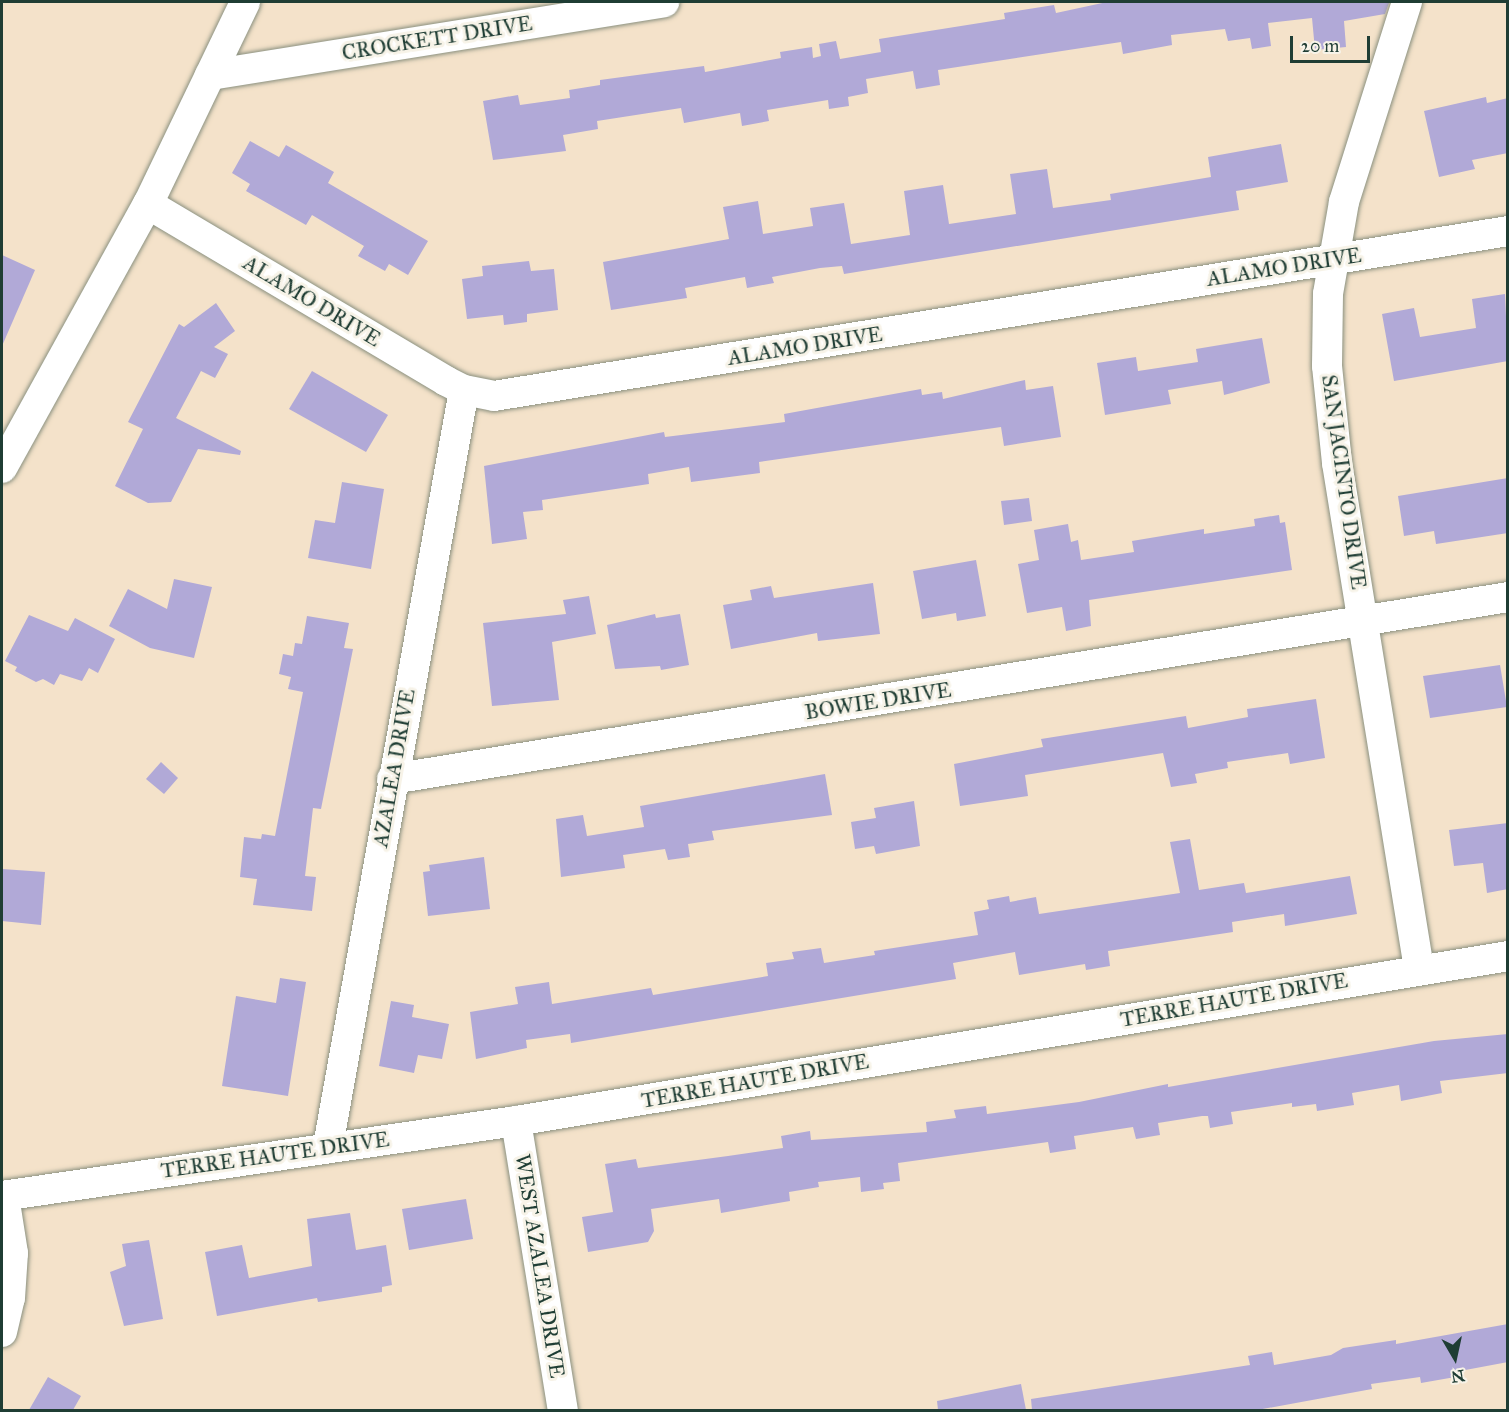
<!DOCTYPE html>
<style>
body{margin:0}
#map{position:relative;width:1509px;height:1412px;overflow:hidden;background:#f4e2ca;font-family:"IM FELL Great Primer",serif}
div>[style]{position:absolute}
.building>*{inset:0;background:#b1a9d7}
.roads{filter:drop-shadow(0 0 2px #8a907f) drop-shadow(0 0 2px #8a907f)}
.street>*{height:30px;margin:-15px;padding:0 15px;transform-origin:15px;border-radius:15px;background:#fff}
span{translate:-50% -50%;white-space:nowrap;text-align:center;line-height:1.15;-webkit-text-stroke:6px #f7f3e8;paint-order:stroke}
.street-label{font-size:21px;color:#1f3d34}
.frame{position:absolute;inset:0;border:3px solid #1f3d34;pointer-events:none}
.north{position:absolute;left:1425px;top:1328px;width:60px;height:60px;-webkit-text-stroke:4px #f7f3e8;paint-order:stroke;rotate:171deg;font-size:16px;font-weight:700;line-height:24px;text-align:center;color:#1f3d34}
.north::after{content:'';display:block;margin:auto;width:21px;height:27px;background:#1f3d34;clip-path:polygon(50% 0,100% 100%,50% 72%,0 100%)}
.scale{position:absolute;left:1290px;top:36px;width:80px;height:27px;box-sizing:border-box;border:3px solid #1f3d34;border-top:0;padding-left:8px;font-size:18px;line-height:21px;white-space:nowrap;color:#1f3d34;-webkit-text-stroke:4px #f7f3e8;paint-order:stroke}
</style>
<div id="map">
<div class="building">
<div style="clip-path:polygon(1107px 2px,1389px 3px,1385px 14px,1344px 21px,1346px 47px,1315px 50px,1312px 18px,1268px 23px,1271px 46px,1252px 49px,1250px 38px,1228px 41px,1225px 29px,1171px 35px,1172px 45px,1123px 54px,1121px 42px,938px 70px,940px 85px,916px 89px,913px 71px,866px 79px,868px 93px,848px 97px,849px 106px,829px 109px,828px 100px,767px 110px,769px 121px,742px 126px,740px 113px,684px 123px,681px 108px,597px 121px,598px 129px,563px 135px,566px 151px,493px 160px,483px 101px,518px 95px,520px 105px,570px 98px,569px 90px,600px 85px,600px 80px,704px 66px,705px 72px,781px 58px,780px 52px,812px 47px,813px 58px,821px 56px,819px 44px,836px 41px,840px 59px,881px 52px,879px 39px,1005px 19px,1004px 13px,1054px 5px,1056px 13px)"></div>
<div style="clip-path:polygon(1486px 97px,1487px 103px,1508px 98px,1508px 153px,1472px 160px,1475px 169px,1439px 177px,1424px 111px)"></div>
<div style="clip-path:polygon(250px 141px,279px 157px,286px 145px,334px 172px,328px 183px,428px 241px,408px 275px,389px 264px,385px 271px,358px 256px,364px 246px,312px 215px,306px 225px,246px 191px,250px 184px,232px 173px)"></div>
<div style="clip-path:polygon(1281px 144px,1288px 182px,1236px 191px,1239px 210px,844px 274px,842px 266px,820px 268px,772px 277px,774px 283px,747px 288px,745px 277px,685px 288px,687px 298px,611px 310px,603px 262px,729px 239px,723px 207px,758px 201px,763px 234px,813px 226px,810px 208px,844px 203px,851px 244px,910px 235px,904px 191px,943px 185px,949px 224px,1016px 214px,1010px 174px,1047px 169px,1053px 208px,1111px 200px,1110px 194px,1211px 177px,1208px 157px)"></div>
<div style="clip-path:polygon(2px 255px,35px 270px,2px 346px)"></div>
<div style="clip-path:polygon(529px 261px,531px 271px,554px 269px,558px 310px,527px 314px,527px 322px,504px 325px,503px 315px,467px 319px,462px 279px,483px 276px,482px 266px)"></div>
<div style="clip-path:polygon(1505px 294px,1508px 361px,1394px 381px,1382px 314px,1414px 308px,1420px 337px,1476px 328px,1472px 299px)"></div>
<div style="clip-path:polygon(216px 303px,235px 331px,214px 347px,228px 354px,215px 378px,201px 371px,176px 418px,241px 451px,240px 455px,198px 449px,171px 502px,148px 503px,115px 486px,143px 429px,128px 422px,179px 324px,184px 327px)"></div>
<div style="clip-path:polygon(1262px 338px,1270px 383px,1224px 395px,1222px 381px,1168px 390px,1171px 404px,1105px 415px,1097px 363px,1136px 357px,1138px 371px,1198px 362px,1196px 349px)"></div>
<div style="clip-path:polygon(312px 371px,388px 415px,366px 452px,289px 409px)"></div>
<div style="clip-path:polygon(1025px 380px,1026px 390px,1053px 386px,1061px 437px,1004px 446px,1001px 427px,759px 462px,760px 473px,691px 482px,689px 467px,648px 474px,649px 484px,542px 500px,543px 510px,523px 512px,527px 539px,492px 544px,484px 466px,664px 432px,665px 437px,785px 422px,784px 414px,921px 389px,922px 395px,942px 392px,943px 399px)"></div>
<div style="clip-path:polygon(1508px 478px,1508px 533px,1436px 544px,1434px 531px,1404px 536px,1398px 496px)"></div>
<div style="clip-path:polygon(342px 482px,384px 489px,371px 569px,308px 558px,315px 520px,335px 523px)"></div>
<div style="clip-path:polygon(1029px 498px,1032px 521px,1004px 525px,1001px 501px)"></div>
<div style="clip-path:polygon(1279px 515px,1280px 523px,1285px 522px,1292px 570px,1089px 600px,1091px 626px,1066px 631px,1062px 607px,1027px 613px,1018px 564px,1039px 560px,1034px 530px,1068px 524px,1071px 542px,1078px 540px,1081px 560px,1134px 552px,1132px 541px,1204px 529px,1204px 534px,1255px 526px,1254px 519px)"></div>
<div style="clip-path:polygon(976px 560px,986px 616px,957px 621px,956px 613px,922px 619px,913px 571px)"></div>
<div style="clip-path:polygon(174px 579px,212px 587px,194px 658px,150px 648px,109px 626px,128px 589px,167px 609px)"></div>
<div style="clip-path:polygon(873px 583px,880px 634px,818px 641px,817px 633px,731px 649px,723px 605px,752px 600px,750px 590px,771px 586px,774px 598px)"></div>
<div style="clip-path:polygon(589px 596px,596px 634px,552px 642px,559px 700px,492px 706px,483px 623px,566px 614px,563px 600px)"></div>
<div style="clip-path:polygon(655px 614px,656px 618px,680px 614px,689px 665px,661px 670px,660px 666px,615px 669px,607px 625px)"></div>
<div style="clip-path:polygon(29px 615px,68px 631px,75px 618px,115px 639px,98px 673px,89px 668px,82px 681px,60px 674px,54px 685px,43px 679px,36px 682px,15px 671px,17px 667px,5px 661px)"></div>
<div style="clip-path:polygon(307px 616px,349px 623px,344px 648px,353px 649px,321px 809px,313px 808px,305px 876px,316px 877px,312px 911px,253px 905px,257px 879px,240px 877px,244px 837px,261px 839px,262px 834px,275px 836px,303px 692px,288px 689px,291px 677px,279px 674px,283px 654px,293px 656px,295px 643px,302px 644px)"></div>
<div style="clip-path:polygon(1500px 665px,1507px 707px,1430px 718px,1423px 676px)"></div>
<div style="clip-path:polygon(1316px 699px,1325px 758px,1290px 764px,1288px 753px,1227px 762px,1228px 768px,1195px 774px,1197px 783px,1171px 787px,1163px 753px,1025px 775px,1028px 796px,960px 806px,954px 764px,1043px 747px,1041px 739px,1186px 716px,1188px 728px,1248px 717px,1247px 709px)"></div>
<div style="clip-path:polygon(161px 762px,178px 778px,164px 794px,146px 779px)"></div>
<div style="clip-path:polygon(825px 774px,832px 815px,712px 831px,714px 840px,688px 844px,690px 857px,668px 860px,665px 849px,623px 855px,625px 868px,561px 877px,556px 819px,583px 815px,587px 836px,644px 827px,640px 806px)"></div>
<div style="clip-path:polygon(914px 801px,920px 846px,876px 854px,874px 846px,855px 849px,851px 822px,876px 818px,874px 808px)"></div>
<div style="clip-path:polygon(1508px 823px,1508px 889px,1487px 893px,1483px 863px,1454px 866px,1449px 830px)"></div>
<div style="clip-path:polygon(1190px 839px,1199px 890px,1244px 883px,1246px 893px,1350px 876px,1357px 914px,1285px 926px,1284px 914px,1232px 922px,1233px 932px,1108px 951px,1110px 966px,1086px 970px,1085px 964px,1019px 975px,1015px 952px,998px 955px,953px 963px,956px 979px,571px 1043px,570px 1034px,526px 1040px,527px 1048px,476px 1059px,470px 1012px,518px 1004px,515px 987px,549px 982px,552px 1004px,651px 988px,653px 995px,768px 976px,766px 963px,794px 959px,792px 952px,821px 948px,824px 963px,875px 955px,874px 951px,978px 935px,974px 912px,989px 909px,987px 900px,1009px 896px,1010px 902px,1036px 897px,1039px 914px,1180px 893px,1170px 842px)"></div>
<div style="clip-path:polygon(484px 857px,490px 909px,428px 916px,423px 872px,430px 871px,429px 865px)"></div>
<div style="clip-path:polygon(2px 869px,45px 872px,41px 925px,2px 921px)"></div>
<div style="clip-path:polygon(280px 978px,306px 982px,288px 1096px,222px 1086px,236px 996px,276px 1003px)"></div>
<div style="clip-path:polygon(391px 1001px,414px 1005px,412px 1017px,449px 1024px,442px 1059px,418px 1055px,414px 1073px,379px 1066px)"></div>
<div style="clip-path:polygon(1508px 1034px,1508px 1073px,1440px 1081px,1442px 1093px,1401px 1101px,1399px 1085px,1352px 1093px,1354px 1105px,1317px 1111px,1316px 1104px,1292px 1107px,1292px 1103px,1231px 1112px,1233px 1124px,1210px 1128px,1208px 1116px,1202px 1116px,1158px 1123px,1160px 1135px,1136px 1139px,1133px 1127px,1074px 1136px,1076px 1149px,1050px 1153px,1048px 1142px,898px 1163px,900px 1181px,883px 1183px,884px 1189px,861px 1192px,860px 1177px,818px 1182px,819px 1187px,789px 1192px,790px 1201px,721px 1213px,719px 1199px,651px 1209px,654px 1231px,648px 1242px,588px 1252px,582px 1217px,613px 1212px,605px 1164px,636px 1159px,638px 1168px,728px 1156px,783px 1148px,781px 1136px,810px 1131px,811px 1140px,927px 1132px,926px 1122px,956px 1118px,954px 1110px,986px 1106px,987px 1114px,1079px 1102px,1168px 1084px,1168px 1087px,1434px 1041px)"></div>
<div style="clip-path:polygon(466px 1199px,473px 1239px,409px 1250px,402px 1209px)"></div>
<div style="clip-path:polygon(350px 1213px,356px 1250px,386px 1245px,392px 1285px,382px 1287px,382px 1292px,318px 1302px,317px 1298px,217px 1316px,205px 1252px,242px 1245px,249px 1278px,312px 1266px,307px 1219px)"></div>
<div style="clip-path:polygon(149px 1240px,163px 1319px,124px 1326px,110px 1272px,126px 1266px,122px 1244px)"></div>
<div style="clip-path:polygon(1508px 1324px,1508px 1362px,1460px 1371px,1461px 1376px,1421px 1383px,1420px 1377px,1371px 1384px,1372px 1389px,1257px 1410px,1032px 1410px,1031px 1399px,1250px 1365px,1248px 1356px,1272px 1352px,1274px 1365px,1331px 1355px,1343px 1348px,1396px 1340px,1396px 1344px)"></div>
<div style="clip-path:polygon(48px 1377px,81px 1396px,73px 1410px,29px 1410px)"></div>
<div style="clip-path:polygon(1021px 1384px,1026px 1410px,938px 1410px,937px 1401px)"></div>
</div>
<div class="roads">
<div class="street">
<div style="left:1407px;top:2px;width:210px;rotate:107.5deg"></div>
<div style="left:1344px;top:202px;width:93px;rotate:99.9deg"></div>
<div style="left:1328px;top:294px;width:72px;rotate:90.8deg"></div>
<div style="left:1327px;top:366px;width:98px;rotate:84.1deg"></div>
<div style="left:1337px;top:463px;width:513px;rotate:80.79deg"></div>
<div style="left:210px;top:75px;width:460px;rotate:-9.1deg"></div>
<div style="left:148px;top:204px;width:347px;rotate:30.7deg"></div>
<div style="left:446px;top:381px;width:20px;rotate:27deg"></div>
<div style="left:464px;top:390px;width:31px;rotate:11deg"></div>
<div style="left:494px;top:396px;width:1027px;rotate:-9.24deg"></div>
<div style="left:2px;top:468px;width:302px;rotate:-61.1deg"></div>
<div style="left:148px;top:204px;width:224px;rotate:-64.3deg"></div>
<div style="left:392px;top:779px;width:1131px;rotate:-9.26deg"></div>
<div style="left:516px;top:1121px;width:293px;rotate:80.8deg"></div>
<div style="left:328px;top:1146px;width:768px;rotate:-79.8deg"></div>
<div style="left:2px;top:1196px;width:519px;rotate:-8.3deg"></div>
<div style="left:516px;top:1121px;width:1006px;rotate:-9.44deg"></div>
<div style="left:2px;top:1332px;width:35px;rotate:-77deg"></div>
<div style="left:10px;top:1298px;width:45px;rotate:-86.2deg"></div>
<div style="left:13px;top:1253px;width:58px;rotate:-99deg"></div>
</div>
</div>
<div class="street-label">
<span style="left:437px;top:38px;rotate:-9deg">CROCKETT DRIVE</span>
<span style="left:1284px;top:267px;rotate:-9deg">ALAMO DRIVE</span>
<span style="left:312px;top:301px;rotate:31deg">ALAMO DRIVE</span>
<span style="left:805px;top:346px;rotate:-9deg">ALAMO DRIVE</span>
<span style="left:1344px;top:482px;rotate:82deg">SAN JACINTO DRIVE</span>
<span style="left:878px;top:701px;rotate:-9deg">BOWIE DRIVE</span>
<span style="left:394px;top:768px;rotate:-80deg">AZALEA DRIVE</span>
<span style="left:1234px;top:1000px;rotate:-10deg">TERRE HAUTE DRIVE</span>
<span style="left:755px;top:1081px;rotate:-10deg">TERRE HAUTE DRIVE</span>
<span style="left:275px;top:1155px;rotate:-8deg">TERRE HAUTE DRIVE</span>
<span style="left:540px;top:1266px;rotate:81deg">WEST AZALEA DRIVE</span>
</div>
<div class="frame"></div>
<div class="north">N</div>
<div class="scale">20 m</div>
</div>
